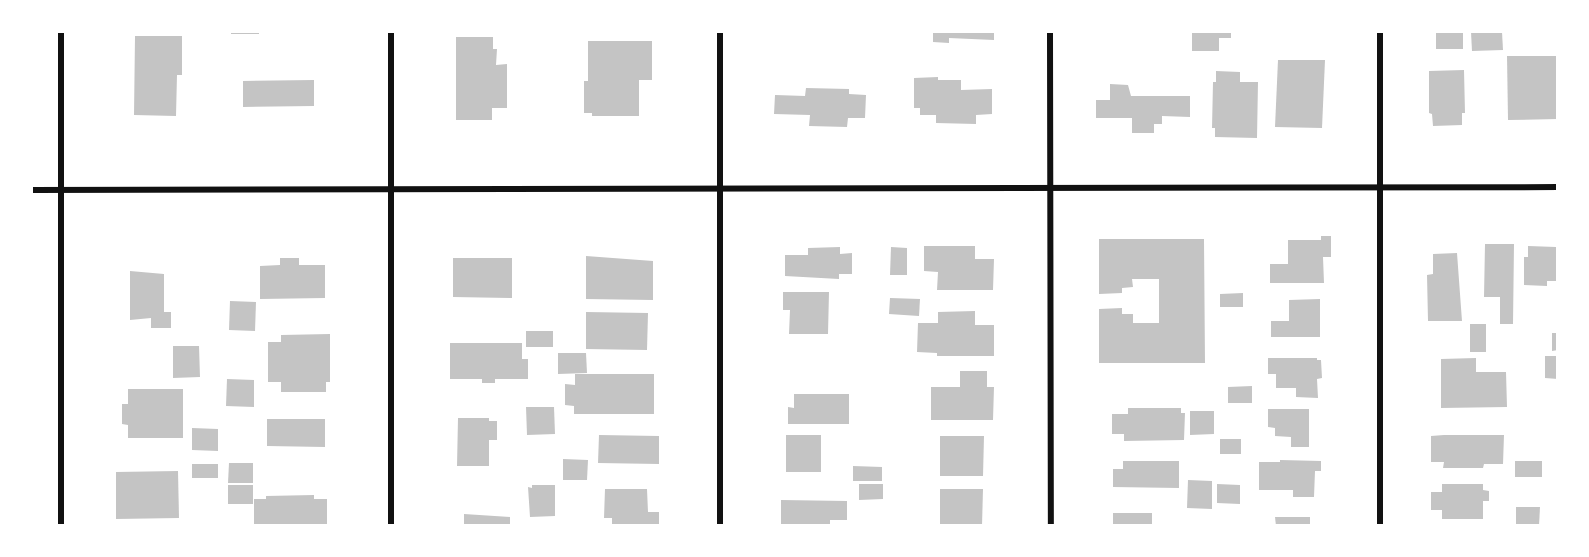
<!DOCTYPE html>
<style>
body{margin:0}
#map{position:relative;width:1589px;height:557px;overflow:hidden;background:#fff;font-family:"PT Sans",sans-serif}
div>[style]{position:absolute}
.building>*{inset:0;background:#c4c4c4}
.minor>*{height:6px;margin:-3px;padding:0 3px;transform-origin:3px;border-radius:3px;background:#111}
span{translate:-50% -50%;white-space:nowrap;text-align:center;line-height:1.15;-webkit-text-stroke:5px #fff;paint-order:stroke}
.frame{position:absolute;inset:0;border:33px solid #fff;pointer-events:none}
</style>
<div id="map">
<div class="building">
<div style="clip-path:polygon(231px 32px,259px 32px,259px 34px,231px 34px)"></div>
<div style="clip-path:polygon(933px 32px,994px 32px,994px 40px,949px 38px,949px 43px,933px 42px)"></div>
<div style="clip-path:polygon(1192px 32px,1231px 32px,1231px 38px,1219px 38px,1219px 51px,1192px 51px)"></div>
<div style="clip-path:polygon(1436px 32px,1463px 32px,1463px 49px,1436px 49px)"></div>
<div style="clip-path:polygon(1471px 32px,1502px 32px,1503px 50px,1472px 51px)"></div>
<div style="clip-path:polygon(135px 36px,182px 36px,182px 75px,177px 75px,176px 116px,134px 115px)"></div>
<div style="clip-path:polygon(456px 37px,493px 37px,493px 49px,497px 49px,496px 65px,507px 64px,507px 108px,492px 108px,492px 120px,456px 120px)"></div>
<div style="clip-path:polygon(588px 41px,652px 41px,652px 80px,639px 80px,639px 116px,592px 116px,592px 113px,584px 113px,584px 81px,588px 81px)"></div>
<div style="clip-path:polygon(1507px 56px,1558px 56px,1558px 119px,1508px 120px)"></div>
<div style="clip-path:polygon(1278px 60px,1325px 60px,1322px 128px,1275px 127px)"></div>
<div style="clip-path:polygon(1464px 70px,1465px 113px,1462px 113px,1462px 125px,1433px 126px,1432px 114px,1429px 113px,1429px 71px)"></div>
<div style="clip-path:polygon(1216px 71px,1240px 72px,1240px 82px,1258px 82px,1257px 138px,1215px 137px,1215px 128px,1212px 128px,1213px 82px,1216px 82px)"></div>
<div style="clip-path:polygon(938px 77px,938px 80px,961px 80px,961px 90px,992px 89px,992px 114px,976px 115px,976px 124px,936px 123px,936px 115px,920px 115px,920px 108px,914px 108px,914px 78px)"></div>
<div style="clip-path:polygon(314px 80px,314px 106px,243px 107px,243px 81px)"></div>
<div style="clip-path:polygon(1110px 84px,1128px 85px,1131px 96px,1190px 96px,1190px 117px,1162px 116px,1162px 124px,1154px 124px,1154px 133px,1132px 133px,1132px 118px,1096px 118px,1096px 100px,1110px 100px)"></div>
<div style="clip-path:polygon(806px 88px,849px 89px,849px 94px,866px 95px,865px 118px,848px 118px,847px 127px,809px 126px,810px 115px,774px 114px,775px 95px,805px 96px)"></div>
<div style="clip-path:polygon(1321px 236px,1331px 236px,1331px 257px,1323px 257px,1324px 283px,1270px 283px,1270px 264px,1288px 264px,1288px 240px,1321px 240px)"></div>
<div style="clip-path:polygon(1099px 239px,1204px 239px,1205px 363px,1099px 363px,1099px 309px,1122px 308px,1122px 314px,1133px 314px,1133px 323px,1159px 323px,1159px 279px,1132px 279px,1133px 287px,1122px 288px,1122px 293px,1099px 294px)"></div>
<div style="clip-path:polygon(1485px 244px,1514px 244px,1513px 324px,1500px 324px,1500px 297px,1484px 297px)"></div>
<div style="clip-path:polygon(924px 246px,975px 246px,975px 259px,994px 259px,993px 290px,937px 290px,938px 272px,924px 271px)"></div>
<div style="clip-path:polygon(1528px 246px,1556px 247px,1558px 281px,1547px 281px,1547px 286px,1524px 285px,1524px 257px,1528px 257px)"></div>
<div style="clip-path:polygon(840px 247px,840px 254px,852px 253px,852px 274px,839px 274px,839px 279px,785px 276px,785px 255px,808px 255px,808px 248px)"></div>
<div style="clip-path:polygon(891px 247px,907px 248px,907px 275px,890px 275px)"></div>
<div style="clip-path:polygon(1457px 253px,1462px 321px,1428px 321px,1427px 275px,1433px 274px,1433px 254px)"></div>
<div style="clip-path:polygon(586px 256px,653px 261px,653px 300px,586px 299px)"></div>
<div style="clip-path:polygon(280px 258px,299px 258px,299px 265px,325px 265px,325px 298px,260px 299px,260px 266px,280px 265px)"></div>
<div style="clip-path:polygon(453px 258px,512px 258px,512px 298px,453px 297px)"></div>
<div style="clip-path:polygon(130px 271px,164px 274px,164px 312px,171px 312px,171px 328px,151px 328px,151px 318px,130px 320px)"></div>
<div style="clip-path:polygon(783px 292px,829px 292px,828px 334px,789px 334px,790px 310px,783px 310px)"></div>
<div style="clip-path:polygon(1243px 293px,1243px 307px,1220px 307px,1220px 294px)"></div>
<div style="clip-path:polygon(890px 298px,920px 299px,919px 316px,889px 314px)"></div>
<div style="clip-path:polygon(1320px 299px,1320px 337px,1271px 337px,1271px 321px,1289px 321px,1289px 300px)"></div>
<div style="clip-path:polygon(230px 301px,256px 302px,255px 331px,229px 330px)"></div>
<div style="clip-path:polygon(975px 311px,975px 325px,994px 325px,994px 356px,937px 356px,937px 353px,917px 352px,918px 323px,938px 323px,938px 312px)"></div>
<div style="clip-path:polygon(586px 312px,648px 313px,647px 350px,586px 349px)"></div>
<div style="clip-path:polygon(1470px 324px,1486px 324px,1486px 352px,1470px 352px)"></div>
<div style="clip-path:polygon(526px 331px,553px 331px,553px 347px,526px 347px)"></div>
<div style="clip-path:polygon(1552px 333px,1558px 333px,1558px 350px,1552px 351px)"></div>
<div style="clip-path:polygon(330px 334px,330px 382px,326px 382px,326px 392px,281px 392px,281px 382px,268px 382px,268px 342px,281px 342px,281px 335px)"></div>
<div style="clip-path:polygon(450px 343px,522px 343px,522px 359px,528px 359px,528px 379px,495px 379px,495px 383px,482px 383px,482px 379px,450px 379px)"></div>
<div style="clip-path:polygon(173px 346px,199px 346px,200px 377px,173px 378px)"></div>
<div style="clip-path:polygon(558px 353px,586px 353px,587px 373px,558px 374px)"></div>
<div style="clip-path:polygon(1545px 356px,1558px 356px,1558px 379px,1545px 378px)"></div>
<div style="clip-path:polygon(1268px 358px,1317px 358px,1317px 360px,1321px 360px,1322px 378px,1317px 379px,1318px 398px,1296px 397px,1296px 388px,1276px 388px,1276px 374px,1268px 374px)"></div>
<div style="clip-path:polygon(1476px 358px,1476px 372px,1506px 372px,1507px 407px,1441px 408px,1441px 359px)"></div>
<div style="clip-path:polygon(960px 371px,987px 371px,987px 387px,994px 387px,993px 420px,931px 420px,931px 387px,960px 387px)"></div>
<div style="clip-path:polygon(575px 374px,654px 374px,654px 414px,574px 414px,574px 406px,565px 405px,565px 384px,575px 385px)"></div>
<div style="clip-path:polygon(227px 379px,254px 380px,254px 407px,226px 406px)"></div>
<div style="clip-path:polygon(1252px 386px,1252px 403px,1228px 403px,1228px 387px)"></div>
<div style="clip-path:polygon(128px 389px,183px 389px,183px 438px,128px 438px,128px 425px,122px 424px,122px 404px,128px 404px)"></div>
<div style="clip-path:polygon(794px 394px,849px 394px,849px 424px,788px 424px,788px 407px,794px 408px)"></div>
<div style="clip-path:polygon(526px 407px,554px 407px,555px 434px,527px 435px)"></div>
<div style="clip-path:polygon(1128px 408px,1181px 408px,1181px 413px,1185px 413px,1184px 440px,1124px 441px,1124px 434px,1112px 434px,1112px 414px,1128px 414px)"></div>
<div style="clip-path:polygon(1268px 409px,1309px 409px,1309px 447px,1291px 447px,1291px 437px,1275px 436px,1275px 428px,1268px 427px)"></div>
<div style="clip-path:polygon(1190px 411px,1214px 411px,1214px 434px,1190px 435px)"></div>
<div style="clip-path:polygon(458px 418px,489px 418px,489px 421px,497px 421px,497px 440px,489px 440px,489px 466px,457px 466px)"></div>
<div style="clip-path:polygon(267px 419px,325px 419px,325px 447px,267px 446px)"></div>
<div style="clip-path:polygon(192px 428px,218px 429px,218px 451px,192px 450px)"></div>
<div style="clip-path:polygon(599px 435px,659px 436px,659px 464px,598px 463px)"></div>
<div style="clip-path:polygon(786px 435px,821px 435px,821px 472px,786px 472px)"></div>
<div style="clip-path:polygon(1444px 435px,1504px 435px,1503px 464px,1484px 464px,1483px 468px,1443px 468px,1444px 462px,1431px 462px,1431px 436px)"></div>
<div style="clip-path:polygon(940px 436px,984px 436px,983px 476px,940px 476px)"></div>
<div style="clip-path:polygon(1220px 439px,1241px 439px,1241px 454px,1220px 454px)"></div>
<div style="clip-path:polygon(563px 459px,588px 460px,587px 480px,563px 480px)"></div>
<div style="clip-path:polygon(1280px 460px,1321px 461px,1321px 471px,1315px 471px,1314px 497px,1293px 497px,1293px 490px,1259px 490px,1259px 462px,1280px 462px)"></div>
<div style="clip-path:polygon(1123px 461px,1179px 461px,1179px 488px,1113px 487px,1113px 469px,1123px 469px)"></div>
<div style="clip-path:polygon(1515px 461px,1542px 461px,1542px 477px,1515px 477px)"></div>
<div style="clip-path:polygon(229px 463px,253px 463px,253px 483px,228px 483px)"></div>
<div style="clip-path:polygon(192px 464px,218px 464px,218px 478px,192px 478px)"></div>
<div style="clip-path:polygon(853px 466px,882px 467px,882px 481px,853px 481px)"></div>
<div style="clip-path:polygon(178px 471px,179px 518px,116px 519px,116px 472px)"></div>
<div style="clip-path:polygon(1188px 480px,1212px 481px,1212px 509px,1187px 508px)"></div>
<div style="clip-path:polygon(859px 484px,883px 484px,883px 499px,859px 500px)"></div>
<div style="clip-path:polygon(1217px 484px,1240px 485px,1240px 504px,1217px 503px)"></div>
<div style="clip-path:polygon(1442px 484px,1483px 484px,1483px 490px,1489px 491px,1489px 501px,1483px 501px,1483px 519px,1442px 519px,1442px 510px,1431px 510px,1431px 492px,1442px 492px)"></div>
<div style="clip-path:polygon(228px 485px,253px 485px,253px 504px,228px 504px)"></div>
<div style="clip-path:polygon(532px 485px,555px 485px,555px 516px,530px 517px,528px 487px,532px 488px)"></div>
<div style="clip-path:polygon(605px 489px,647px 489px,648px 512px,659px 512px,659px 526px,612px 526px,612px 518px,604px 518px)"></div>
<div style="clip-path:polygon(940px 489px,983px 489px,982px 526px,940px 526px)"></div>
<div style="clip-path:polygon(314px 495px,314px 499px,327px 499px,327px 526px,254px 526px,254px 499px,266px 499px,266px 496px)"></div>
<div style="clip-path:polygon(781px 500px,847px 501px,847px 520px,830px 520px,830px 526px,781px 526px)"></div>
<div style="clip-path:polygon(1516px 507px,1540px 507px,1539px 526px,1516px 526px)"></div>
<div style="clip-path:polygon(1113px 513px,1152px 513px,1152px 525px,1113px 526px)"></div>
<div style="clip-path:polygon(464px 514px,510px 517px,510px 526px,464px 526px)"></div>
<div style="clip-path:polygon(1275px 517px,1310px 517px,1310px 526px,1276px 526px)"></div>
</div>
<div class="minor">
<div style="left:61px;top:32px;width:494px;rotate:90deg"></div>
<div style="left:391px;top:32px;width:494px;rotate:90deg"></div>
<div style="left:720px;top:32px;width:494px;rotate:90deg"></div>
<div style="left:1050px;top:32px;width:494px;rotate:89.9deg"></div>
<div style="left:1380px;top:32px;width:494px;rotate:90deg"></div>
<div style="left:32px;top:190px;width:1526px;rotate:-0.11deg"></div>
</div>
<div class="frame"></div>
</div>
